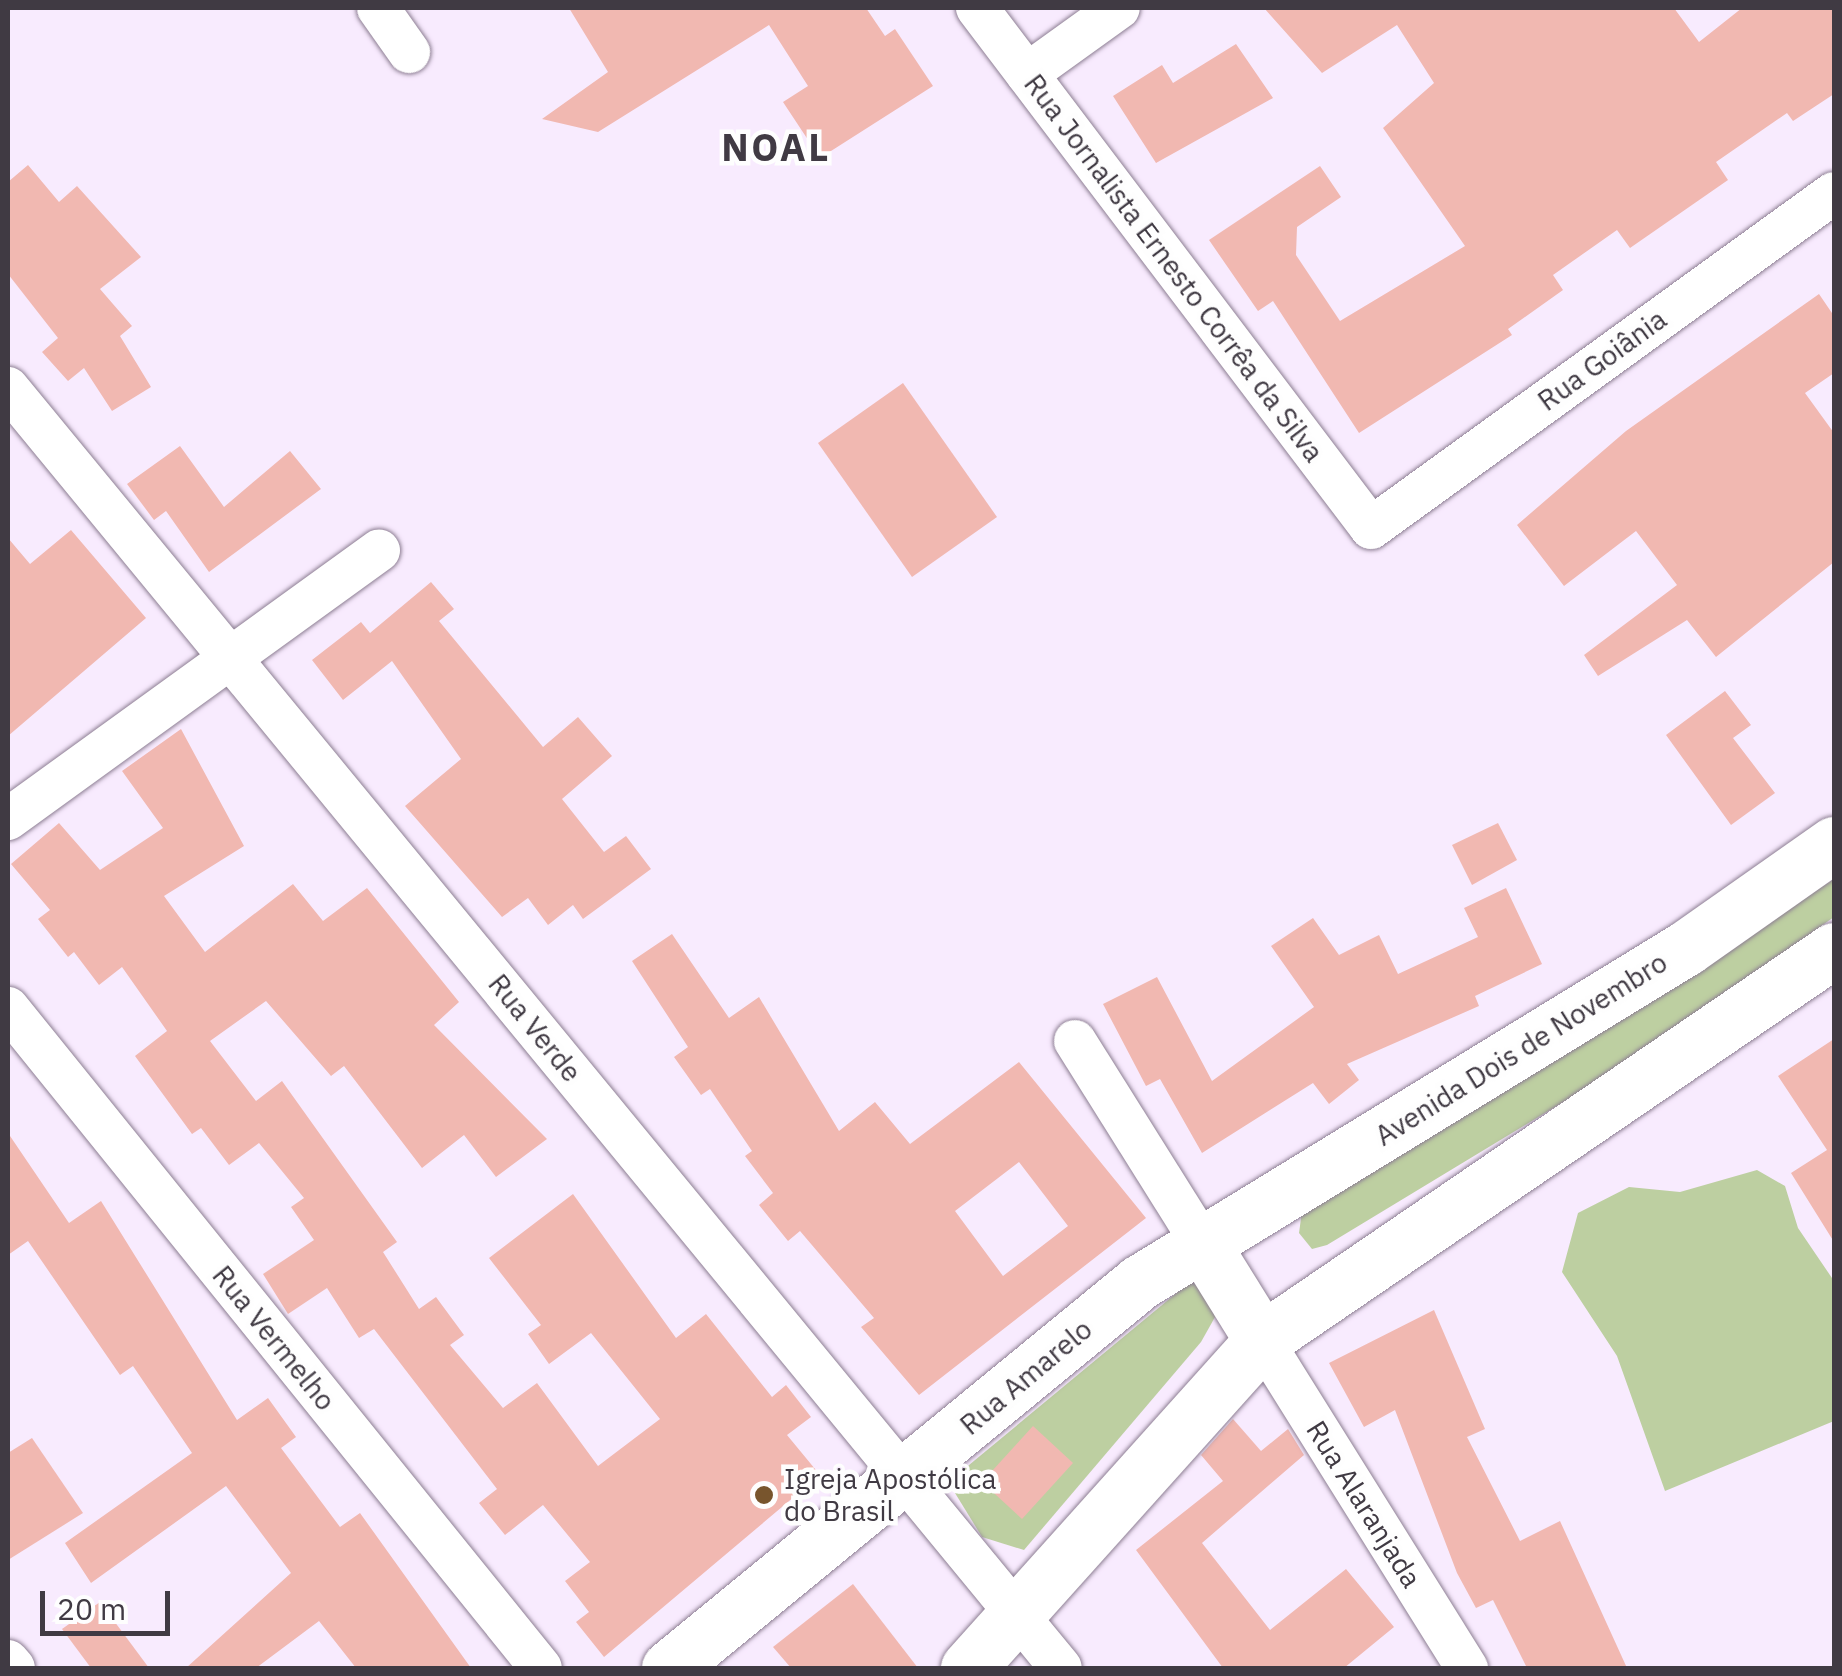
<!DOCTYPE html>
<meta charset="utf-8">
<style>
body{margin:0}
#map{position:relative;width:1842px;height:1676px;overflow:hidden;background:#f8ebfe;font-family:"IBM Plex Sans",sans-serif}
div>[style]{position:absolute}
.green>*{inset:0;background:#bdcfa1}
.building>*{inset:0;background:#f1b8b1}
.roads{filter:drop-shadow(0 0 2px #8d7e93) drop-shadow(0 0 2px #8d7e93)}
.street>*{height:42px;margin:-21px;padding:0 21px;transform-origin:21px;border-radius:21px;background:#fff}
.secondary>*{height:55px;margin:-27.5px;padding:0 27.5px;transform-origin:27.5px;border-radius:27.5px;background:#fff}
.dots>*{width:28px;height:28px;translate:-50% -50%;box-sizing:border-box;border:5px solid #fefefe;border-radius:50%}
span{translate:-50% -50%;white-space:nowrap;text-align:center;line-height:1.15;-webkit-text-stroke:9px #fefefe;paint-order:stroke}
.street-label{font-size:28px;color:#403a43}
.poi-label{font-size:28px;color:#403a43}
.left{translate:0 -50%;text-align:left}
.district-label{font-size:38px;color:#403a43;font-weight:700;letter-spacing:2.5px}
.frame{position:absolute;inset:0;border:10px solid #403a43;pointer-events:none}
.scale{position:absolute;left:40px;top:1591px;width:130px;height:45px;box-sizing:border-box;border:5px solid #403a43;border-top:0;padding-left:12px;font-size:30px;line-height:35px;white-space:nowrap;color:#403a43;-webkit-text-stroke:8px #fefefe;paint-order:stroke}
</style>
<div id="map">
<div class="green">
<div style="clip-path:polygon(1834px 879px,1834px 917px,1616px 1070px,1327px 1245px,1312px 1249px,1299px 1233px,1303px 1204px,1594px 1037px)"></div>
<div style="clip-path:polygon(1757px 1170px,1785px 1186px,1798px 1228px,1834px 1281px,1834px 1421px,1665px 1491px,1617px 1356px,1562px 1272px,1578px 1213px,1629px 1187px,1680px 1192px)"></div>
<div style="clip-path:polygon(1191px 1281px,1211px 1281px,1224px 1301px,1201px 1342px,1024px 1550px,982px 1537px,955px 1493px,963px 1470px)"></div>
</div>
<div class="building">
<div style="clip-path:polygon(569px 8px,866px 8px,885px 36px,895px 29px,933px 86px,820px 158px,783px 102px,808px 86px,769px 25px,598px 132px,542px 119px,608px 72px)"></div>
<div style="clip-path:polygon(1264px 8px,1674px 8px,1699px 42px,1742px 8px,1834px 8px,1834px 94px,1793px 121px,1787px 113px,1716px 162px,1728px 180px,1630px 248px,1617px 230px,1553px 275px,1563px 290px,1508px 329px,1512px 335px,1359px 433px,1273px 301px,1258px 311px,1209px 240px,1320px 166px,1341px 197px,1297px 227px,1296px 255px,1340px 321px,1465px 246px,1383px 128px,1434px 83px,1397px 25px,1322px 73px)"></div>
<div style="clip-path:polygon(1236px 44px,1273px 98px,1156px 163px,1113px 96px,1162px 65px,1173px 83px)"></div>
<div style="clip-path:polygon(28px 165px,59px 202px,77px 186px,141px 257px,100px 289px,132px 326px,120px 336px,151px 387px,112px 411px,84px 368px,68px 381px,42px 352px,58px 338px,8px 274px,8px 182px)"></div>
<div style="clip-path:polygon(1819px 294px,1834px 316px,1834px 373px,1805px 393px,1834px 433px,1834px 562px,1716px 657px,1687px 620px,1598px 676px,1584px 655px,1677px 585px,1636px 531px,1564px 586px,1517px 525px,1626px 431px)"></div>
<div style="clip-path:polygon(903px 383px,997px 517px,912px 577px,818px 443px)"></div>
<div style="clip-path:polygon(180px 446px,224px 507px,290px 451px,321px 489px,209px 572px,166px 511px,154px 520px,127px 484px)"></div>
<div style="clip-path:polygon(71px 530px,146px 618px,8px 736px,8px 538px,30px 564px)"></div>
<div style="clip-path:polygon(431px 582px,454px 609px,439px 621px,543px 747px,578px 717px,612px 756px,562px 799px,604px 852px,626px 836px,651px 869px,583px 919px,573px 905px,548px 925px,528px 898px,502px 917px,405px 806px,461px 759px,392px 661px,343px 700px,312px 660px,361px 622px,370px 633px)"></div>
<div style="clip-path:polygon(1725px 691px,1751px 725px,1733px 738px,1775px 793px,1731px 825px,1666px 735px)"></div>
<div style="clip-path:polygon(181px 729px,244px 846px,164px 896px,205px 952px,293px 884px,323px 921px,367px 888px,459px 1002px,434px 1025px,547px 1139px,496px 1177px,464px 1135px,422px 1168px,344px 1066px,331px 1076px,266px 1001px,210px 1041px,256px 1101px,282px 1081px,397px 1242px,383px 1252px,419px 1309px,436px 1297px,464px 1335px,450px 1345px,503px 1408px,537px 1383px,598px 1466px,660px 1419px,591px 1333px,549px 1364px,528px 1334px,541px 1325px,489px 1258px,573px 1194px,676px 1338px,706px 1314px,772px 1397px,786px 1385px,811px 1417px,787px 1435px,820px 1475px,604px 1657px,576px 1622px,589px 1612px,565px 1581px,590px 1562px,543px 1505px,505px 1535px,479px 1503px,497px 1489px,374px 1329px,359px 1338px,327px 1288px,288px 1314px,263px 1274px,314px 1240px,291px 1207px,304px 1198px,259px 1143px,229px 1165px,201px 1128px,192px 1134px,135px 1056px,167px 1031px,122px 967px,99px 985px,74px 952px,68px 957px,38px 919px,50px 910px,11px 864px,59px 823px,100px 870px,163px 828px,122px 771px)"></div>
<div style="clip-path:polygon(1498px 823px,1517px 860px,1472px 885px,1452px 845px)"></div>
<div style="clip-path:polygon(1506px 888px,1542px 964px,1475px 996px,1479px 1006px,1347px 1064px,1359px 1080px,1329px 1104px,1313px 1083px,1202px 1153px,1160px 1079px,1146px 1086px,1103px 1004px,1157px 977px,1212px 1081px,1314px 1007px,1271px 946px,1313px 918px,1339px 955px,1379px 935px,1398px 974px,1478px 937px,1464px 908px)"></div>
<div style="clip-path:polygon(evenodd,672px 934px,729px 1018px,759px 997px,839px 1131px,875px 1102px,910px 1144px,1019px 1062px,1146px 1218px,919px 1395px,861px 1327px,874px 1318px,800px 1231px,788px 1241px,759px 1205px,773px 1193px,745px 1156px,752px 1151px,710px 1089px,701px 1095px,674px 1057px,688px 1047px,632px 961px,672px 934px,1019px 1162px,1068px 1226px,1003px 1276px,955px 1211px,1019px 1162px)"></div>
<div style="clip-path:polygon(1834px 1039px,1834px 1242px,1791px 1173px,1827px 1150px,1778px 1076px)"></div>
<div style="clip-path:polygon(8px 1133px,69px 1223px,101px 1201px,237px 1420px,268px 1398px,296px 1437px,281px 1448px,340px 1527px,360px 1513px,471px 1668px,356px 1668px,319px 1621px,256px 1668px,186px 1668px,291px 1573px,226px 1486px,91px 1583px,65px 1543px,192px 1453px,133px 1366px,120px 1375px,28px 1241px,8px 1255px)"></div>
<div style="clip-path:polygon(1434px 1310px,1485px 1429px,1467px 1437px,1520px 1541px,1560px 1521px,1627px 1668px,1527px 1668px,1493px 1600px,1476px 1608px,1457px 1573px,1395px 1410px,1364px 1427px,1329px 1363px)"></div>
<div style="clip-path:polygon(1233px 1419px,1261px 1451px,1288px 1429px,1304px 1455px,1202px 1543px,1270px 1630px,1346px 1569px,1394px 1627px,1344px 1668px,1223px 1668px,1136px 1550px,1223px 1481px,1201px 1455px)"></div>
<div style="clip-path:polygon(1033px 1426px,1073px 1463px,1022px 1519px,982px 1482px)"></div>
<div style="clip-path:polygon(32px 1438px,83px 1513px,8px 1560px,8px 1453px)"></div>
<div style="clip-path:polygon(853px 1584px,918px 1668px,791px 1668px,773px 1647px)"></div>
<div style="clip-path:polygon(100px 1602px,149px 1668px,91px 1668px,62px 1629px)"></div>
</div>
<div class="roads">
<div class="street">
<div style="left:378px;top:8px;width:54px;rotate:54.8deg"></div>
<div style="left:977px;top:8px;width:652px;rotate:52.85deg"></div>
<div style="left:1371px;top:528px;width:571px;rotate:-35.89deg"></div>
<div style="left:1027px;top:74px;width:113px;rotate:-35.7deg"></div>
<div style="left:8px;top:388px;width:1657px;rotate:50.56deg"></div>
<div style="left:8px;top:819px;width:458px;rotate:-35.9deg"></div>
<div style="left:8px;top:1008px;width:848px;rotate:51.08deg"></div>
<div style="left:1075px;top:1041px;width:241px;rotate:57.9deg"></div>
<div style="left:1262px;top:1340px;width:387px;rotate:58deg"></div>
<div style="left:8px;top:1661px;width:9px;rotate:49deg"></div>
</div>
<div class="secondary">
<div style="left:1203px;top:1245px;width:112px;rotate:58.2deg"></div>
<div style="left:669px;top:1668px;width:609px;rotate:-39.34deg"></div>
<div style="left:1140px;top:1282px;width:640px;rotate:-31.46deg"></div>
<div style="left:1686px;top:948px;width:181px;rotate:-35.1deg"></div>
<div style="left:968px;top:1668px;width:440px;rotate:-48.1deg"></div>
<div style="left:1262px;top:1340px;width:692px;rotate:-34.29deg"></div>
</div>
</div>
<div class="dots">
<div style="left:764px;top:1495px;background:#78552d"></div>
</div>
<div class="street-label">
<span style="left:1174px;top:268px;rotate:53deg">Rua Jornalista Ernesto Corrêa da Silva</span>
<span style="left:1602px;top:360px;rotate:-36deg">Rua Goiânia</span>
<span style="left:535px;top:1028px;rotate:51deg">Rua Verde</span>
<span style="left:1521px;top:1049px;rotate:-32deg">Avenida Dois de Novembro</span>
<span style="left:274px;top:1338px;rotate:51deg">Rua Vermelho</span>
<span style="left:1026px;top:1377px;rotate:-40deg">Rua Amarelo</span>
<span style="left:1364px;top:1504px;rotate:58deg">Rua Alaranjada</span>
</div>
<div class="poi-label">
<span class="left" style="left:784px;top:1495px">Igreja Apostólica<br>do Brasil</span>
</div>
<div class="district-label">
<span style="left:776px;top:147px">NOAL</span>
</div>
<div class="frame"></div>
<div class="scale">20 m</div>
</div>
